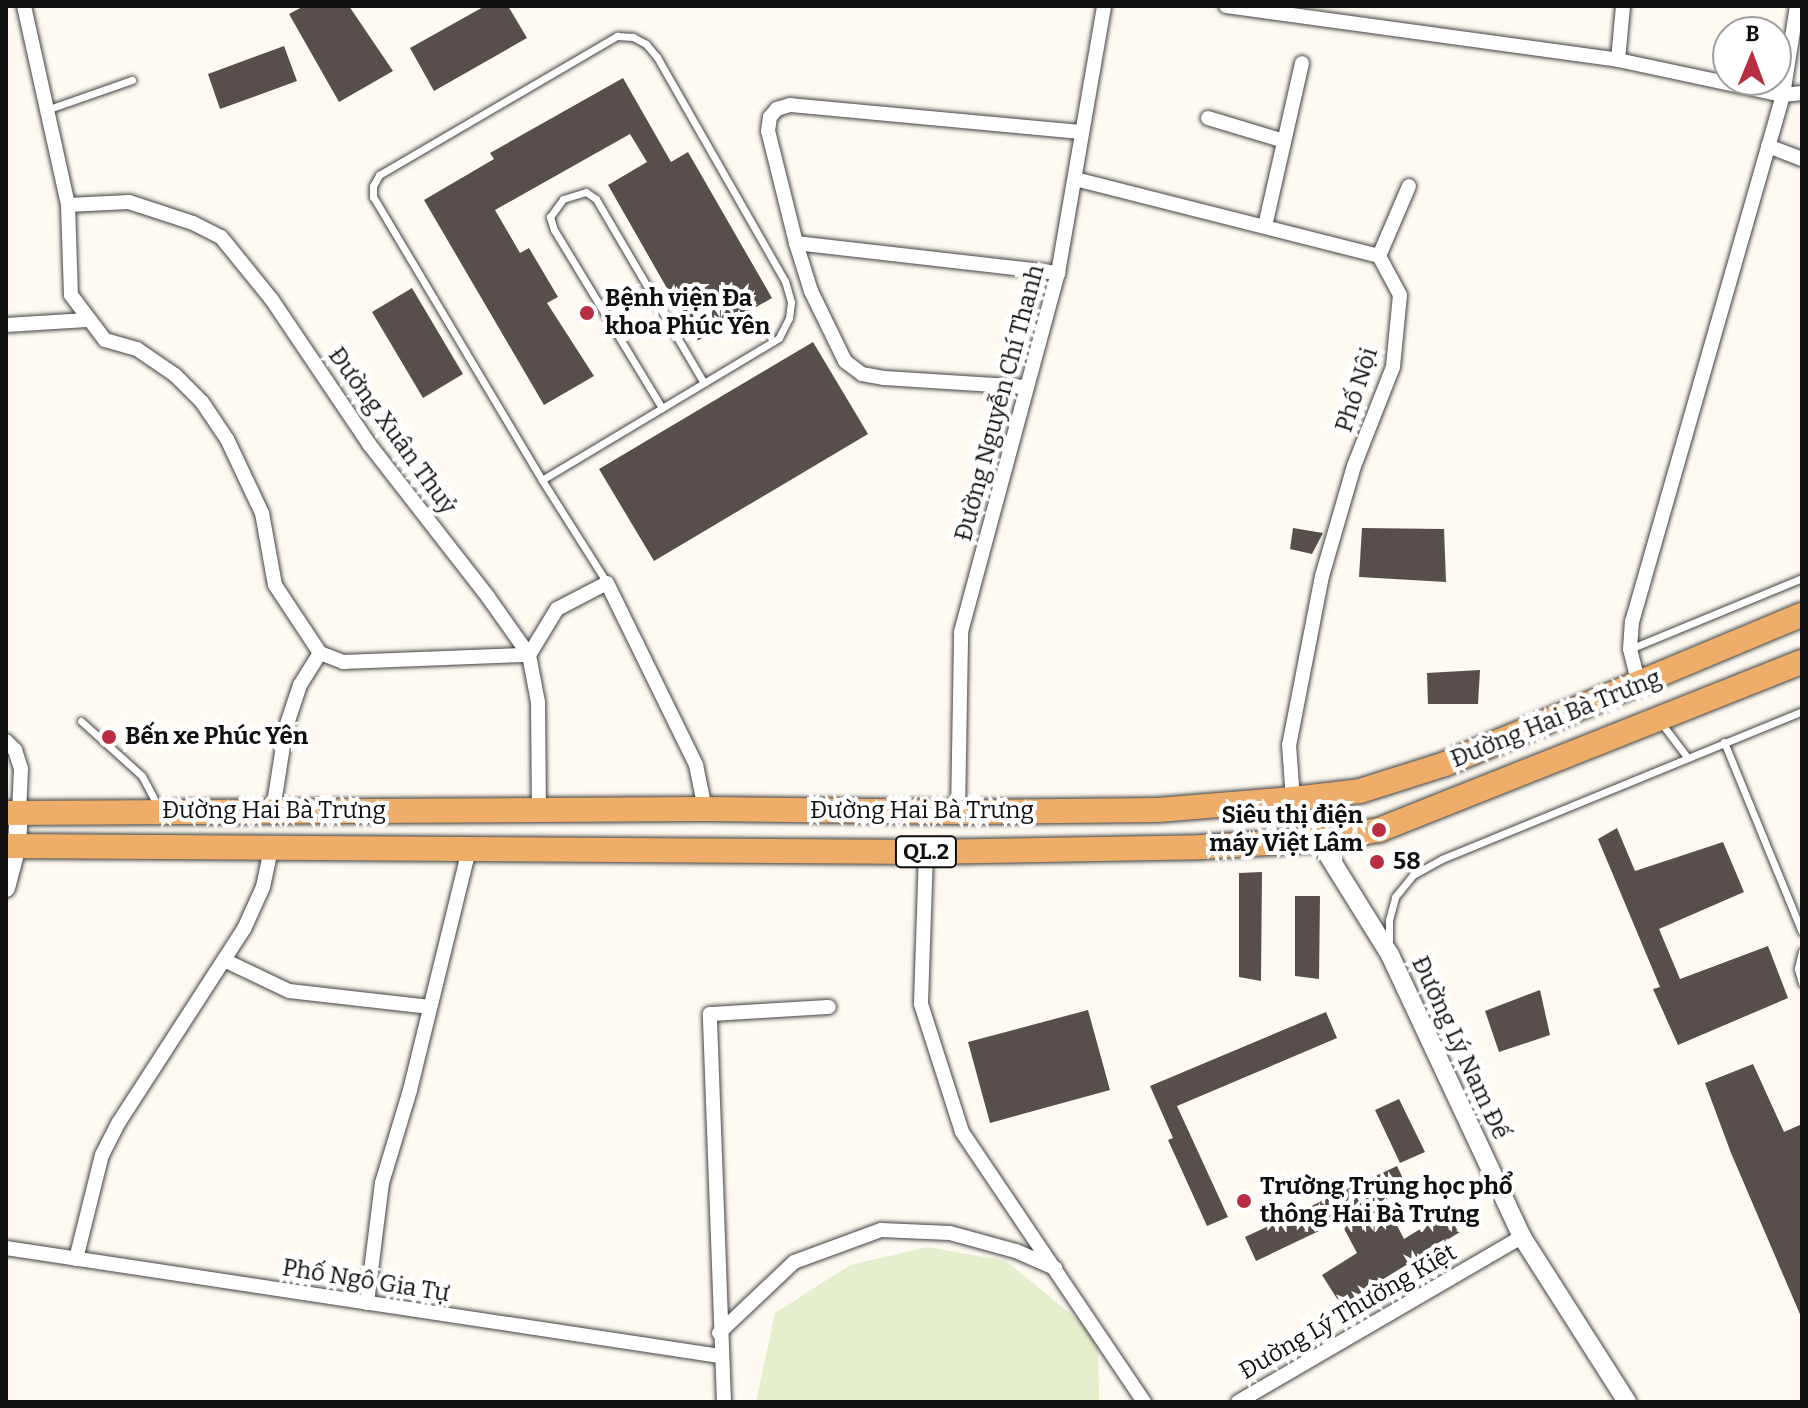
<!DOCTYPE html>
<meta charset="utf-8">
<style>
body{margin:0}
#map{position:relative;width:1808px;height:1408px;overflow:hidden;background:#fefaf1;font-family:Bitter,serif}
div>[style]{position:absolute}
.pitch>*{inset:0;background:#e6efcd}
.building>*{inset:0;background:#574f4b}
.roads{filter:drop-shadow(0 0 2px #424242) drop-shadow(0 0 2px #424242)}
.service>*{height:7px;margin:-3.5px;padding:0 3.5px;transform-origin:3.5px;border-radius:3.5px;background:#fff}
.minor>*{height:14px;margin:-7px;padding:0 7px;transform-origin:7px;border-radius:7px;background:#fff}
.tertiary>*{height:18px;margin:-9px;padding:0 9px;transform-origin:9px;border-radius:9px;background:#fff}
.trunk>*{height:24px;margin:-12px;padding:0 12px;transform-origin:12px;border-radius:12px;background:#eead68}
.dots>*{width:22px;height:22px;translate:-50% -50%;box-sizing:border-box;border:4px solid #fff;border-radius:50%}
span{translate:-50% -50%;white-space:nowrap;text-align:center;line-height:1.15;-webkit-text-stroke:8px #fff;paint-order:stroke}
.shield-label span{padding:2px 6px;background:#fff;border:2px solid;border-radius:6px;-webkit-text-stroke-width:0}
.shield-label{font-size:22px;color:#0f0f0f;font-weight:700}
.poi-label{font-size:24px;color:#0f0f0f;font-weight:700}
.left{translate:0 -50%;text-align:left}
.right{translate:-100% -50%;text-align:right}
.street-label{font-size:24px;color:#0f0f0f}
.frame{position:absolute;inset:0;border:8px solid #0f0f0f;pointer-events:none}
.north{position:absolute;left:1712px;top:16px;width:80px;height:80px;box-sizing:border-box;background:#fff;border:2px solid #9f9f9f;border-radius:50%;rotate:1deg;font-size:22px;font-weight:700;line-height:32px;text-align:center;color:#0f0f0f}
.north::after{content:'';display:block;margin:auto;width:28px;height:36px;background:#b82e40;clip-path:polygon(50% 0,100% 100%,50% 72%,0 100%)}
</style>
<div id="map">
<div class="pitch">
<div style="clip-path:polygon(928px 1247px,1006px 1261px,1098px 1336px,1099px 1402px,756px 1402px,775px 1313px,850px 1265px)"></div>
</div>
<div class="building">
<div style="clip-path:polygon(304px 6px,349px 6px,393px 71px,339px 102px,289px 14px)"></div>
<div style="clip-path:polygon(485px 6px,508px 6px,527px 38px,434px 91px,410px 48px)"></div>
<div style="clip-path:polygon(284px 46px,297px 81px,220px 109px,208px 74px)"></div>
<div style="clip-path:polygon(623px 78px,671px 162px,688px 152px,772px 298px,697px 341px,608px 185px,647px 162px,630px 134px,495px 210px,520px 253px,529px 248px,558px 297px,547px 303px,594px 376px,544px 405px,424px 200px,494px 159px,490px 153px)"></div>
<div style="clip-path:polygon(412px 288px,463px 374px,423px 398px,372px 312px)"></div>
<div style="clip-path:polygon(813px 342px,868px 434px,654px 561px,599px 469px)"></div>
<div style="clip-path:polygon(1293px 528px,1323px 533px,1312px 554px,1290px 549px)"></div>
<div style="clip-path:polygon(1362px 528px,1444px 529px,1446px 582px,1359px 577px)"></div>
<div style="clip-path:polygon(1480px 670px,1478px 704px,1428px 704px,1427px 673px)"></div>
<div style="clip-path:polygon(1617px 828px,1635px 871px,1723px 842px,1744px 892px,1659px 929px,1680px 979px,1768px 946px,1788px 998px,1678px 1045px,1653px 989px,1660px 987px,1598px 839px)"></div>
<div style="clip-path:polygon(1262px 872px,1261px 981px,1239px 977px,1239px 873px)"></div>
<div style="clip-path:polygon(1295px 896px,1320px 896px,1319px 979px,1295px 976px)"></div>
<div style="clip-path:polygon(1540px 990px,1550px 1035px,1499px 1052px,1485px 1011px)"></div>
<div style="clip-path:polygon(1088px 1010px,1110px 1090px,990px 1123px,968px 1042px)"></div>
<div style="clip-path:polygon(1326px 1012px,1337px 1038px,1177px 1106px,1228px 1217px,1207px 1226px,1168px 1140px,1173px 1138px,1150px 1086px)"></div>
<div style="clip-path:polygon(1753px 1064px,1784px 1132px,1802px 1124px,1802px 1319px,1731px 1153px,1705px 1083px)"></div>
<div style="clip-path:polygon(1399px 1099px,1425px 1152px,1400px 1163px,1375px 1110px)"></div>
<div style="clip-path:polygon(1397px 1166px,1408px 1189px,1384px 1200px,1404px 1239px,1448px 1212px,1460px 1232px,1341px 1305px,1322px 1275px,1357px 1253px,1340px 1221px,1256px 1261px,1245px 1237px)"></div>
</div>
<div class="roads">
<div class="service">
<div style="left:617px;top:36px;width:16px;rotate:4deg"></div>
<div style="left:633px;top:37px;width:15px;rotate:28deg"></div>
<div style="left:646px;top:44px;width:17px;rotate:50deg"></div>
<div style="left:657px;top:57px;width:258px;rotate:60.3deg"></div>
<div style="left:785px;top:281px;width:22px;rotate:74deg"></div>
<div style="left:791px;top:302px;width:16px;rotate:97deg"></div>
<div style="left:789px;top:318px;width:22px;rotate:117deg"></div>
<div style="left:779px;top:338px;width:276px;rotate:149.1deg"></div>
<div style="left:542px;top:480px;width:330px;rotate:-120.8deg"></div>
<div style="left:373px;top:197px;width:11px;rotate:-90deg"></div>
<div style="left:373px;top:186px;width:13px;rotate:-61deg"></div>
<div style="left:379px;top:175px;width:276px;rotate:-30.3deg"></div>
<div style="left:49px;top:109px;width:88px;rotate:-19.3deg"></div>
<div style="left:662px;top:408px;width:208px;rotate:-121.2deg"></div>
<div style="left:554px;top:230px;width:14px;rotate:-107deg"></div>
<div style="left:550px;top:217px;width:22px;rotate:-54deg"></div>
<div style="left:563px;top:199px;width:24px;rotate:-17deg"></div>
<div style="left:586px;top:192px;width:12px;rotate:35deg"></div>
<div style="left:596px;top:199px;width:213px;rotate:59.6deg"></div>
<div style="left:542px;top:480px;width:122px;rotate:57.7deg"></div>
<div style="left:1630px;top:649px;width:186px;rotate:-22.4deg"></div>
<div style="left:81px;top:721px;width:82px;rotate:42deg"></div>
<div style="left:142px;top:776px;width:36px;rotate:62deg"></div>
<div style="left:1662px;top:724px;width:41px;rotate:52.9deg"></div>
<div style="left:1724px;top:742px;width:205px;rotate:67.7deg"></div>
<div style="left:1389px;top:945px;width:25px;rotate:-90deg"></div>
<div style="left:1389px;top:920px;width:24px;rotate:-75deg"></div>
<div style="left:1395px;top:897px;width:28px;rotate:-51deg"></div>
<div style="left:1413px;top:875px;width:33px;rotate:-29deg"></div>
<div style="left:1442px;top:859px;width:389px;rotate:-22.3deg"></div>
<div style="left:1802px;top:951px;width:18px;rotate:103deg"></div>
<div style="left:1798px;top:969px;width:15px;rotate:74deg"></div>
</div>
<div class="minor">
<div style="left:24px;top:6px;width:204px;rotate:77.5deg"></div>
<div style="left:68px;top:205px;width:90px;rotate:88.1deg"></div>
<div style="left:71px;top:295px;width:56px;rotate:52.9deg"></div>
<div style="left:105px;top:340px;width:33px;rotate:16deg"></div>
<div style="left:137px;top:349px;width:46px;rotate:34.4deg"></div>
<div style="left:175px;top:375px;width:38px;rotate:45deg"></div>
<div style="left:202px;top:402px;width:45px;rotate:56deg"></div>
<div style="left:227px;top:439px;width:82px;rotate:64.7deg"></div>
<div style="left:262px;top:513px;width:73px;rotate:79.8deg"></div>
<div style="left:275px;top:585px;width:82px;rotate:56.5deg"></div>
<div style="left:320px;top:653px;width:38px;rotate:122deg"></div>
<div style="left:300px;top:685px;width:44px;rotate:108.4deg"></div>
<div style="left:286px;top:727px;width:84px;rotate:98.9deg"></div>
<div style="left:1226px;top:6px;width:396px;rotate:7.8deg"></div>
<div style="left:1618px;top:60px;width:169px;rotate:12deg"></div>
<div style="left:1783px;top:95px;width:19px;rotate:-6deg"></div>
<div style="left:1618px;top:60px;width:54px;rotate:-84.7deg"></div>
<div style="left:1208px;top:118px;width:79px;rotate:16.8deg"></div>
<div style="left:1768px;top:146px;width:36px;rotate:21deg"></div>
<div style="left:1075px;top:179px;width:314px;rotate:14.2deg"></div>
<div style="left:1379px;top:256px;width:44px;rotate:61.7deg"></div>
<div style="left:1400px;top:295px;width:72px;rotate:95.6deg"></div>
<div style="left:1393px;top:367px;width:106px;rotate:111.5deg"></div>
<div style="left:1354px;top:466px;width:115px;rotate:106.2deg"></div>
<div style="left:1322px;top:576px;width:172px;rotate:101deg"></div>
<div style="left:1289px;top:745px;width:54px;rotate:85.8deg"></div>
<div style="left:68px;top:205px;width:61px;rotate:-2.8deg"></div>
<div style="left:129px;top:202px;width:67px;rotate:18.2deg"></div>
<div style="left:193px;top:223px;width:31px;rotate:27deg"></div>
<div style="left:221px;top:237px;width:81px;rotate:51deg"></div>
<div style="left:272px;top:300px;width:174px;rotate:56deg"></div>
<div style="left:369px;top:444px;width:194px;rotate:52.1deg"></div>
<div style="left:488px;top:597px;width:71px;rotate:54.7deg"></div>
<div style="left:529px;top:655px;width:48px;rotate:79.2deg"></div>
<div style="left:538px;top:702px;width:109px;rotate:89.5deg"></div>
<div style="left:1265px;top:226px;width:167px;rotate:-77.2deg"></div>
<div style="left:796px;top:243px;width:264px;rotate:6.5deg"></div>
<div style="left:1379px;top:256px;width:76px;rotate:-66.8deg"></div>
<div style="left:6px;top:325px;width:81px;rotate:-3.5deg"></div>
<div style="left:1026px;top:387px;width:142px;rotate:-176.4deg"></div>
<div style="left:884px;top:378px;width:22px;rotate:-170deg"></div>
<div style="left:862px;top:374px;width:21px;rotate:-143deg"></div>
<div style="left:845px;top:361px;width:78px;rotate:-115.9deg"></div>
<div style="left:811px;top:291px;width:50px;rotate:-107.4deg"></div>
<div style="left:796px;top:243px;width:115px;rotate:-104deg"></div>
<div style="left:768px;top:131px;width:14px;rotate:-82deg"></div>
<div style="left:770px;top:117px;width:11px;rotate:-49deg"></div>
<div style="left:777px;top:109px;width:14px;rotate:-17deg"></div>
<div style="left:790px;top:105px;width:293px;rotate:5.3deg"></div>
<div style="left:320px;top:653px;width:25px;rotate:21deg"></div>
<div style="left:343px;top:662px;width:186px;rotate:-2.2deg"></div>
<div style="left:529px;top:655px;width:54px;rotate:-58.7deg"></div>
<div style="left:557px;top:609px;width:56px;rotate:-27.5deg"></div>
<div style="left:607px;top:583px;width:203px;rotate:63.9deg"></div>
<div style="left:696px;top:765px;width:45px;rotate:78.4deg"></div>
<div style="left:1639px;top:685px;width:37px;rotate:-104deg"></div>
<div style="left:1630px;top:649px;width:27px;rotate:-86deg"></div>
<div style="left:1632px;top:622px;width:548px;rotate:-74.01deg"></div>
<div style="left:1783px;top:95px;width:90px;rotate:-81.1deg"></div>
<div style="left:6px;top:741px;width:13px;rotate:45deg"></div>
<div style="left:15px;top:750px;width:20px;rotate:72deg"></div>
<div style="left:21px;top:769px;width:44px;rotate:92.6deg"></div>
<div style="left:958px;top:812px;width:180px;rotate:-89deg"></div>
<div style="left:961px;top:632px;width:372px;rotate:-74.9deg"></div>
<div style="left:1058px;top:273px;width:271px;rotate:-80.2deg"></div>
<div style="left:926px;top:852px;width:152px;rotate:91.9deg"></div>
<div style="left:921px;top:1004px;width:134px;rotate:72.2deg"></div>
<div style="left:962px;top:1132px;width:326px;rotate:56deg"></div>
<div style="left:224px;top:960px;width:72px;rotate:25.5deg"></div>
<div style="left:289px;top:991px;width:142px;rotate:6.5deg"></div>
<div style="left:6px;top:1248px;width:722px;rotate:8.6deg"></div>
<div style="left:76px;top:1259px;width:107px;rotate:-76deg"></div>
<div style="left:102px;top:1155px;width:37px;rotate:-63deg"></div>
<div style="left:119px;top:1122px;width:230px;rotate:-57.1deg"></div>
<div style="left:244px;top:929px;width:46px;rotate:-65.7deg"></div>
<div style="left:263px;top:887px;width:40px;rotate:-78deg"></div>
<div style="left:367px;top:1303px;width:121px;rotate:-82.9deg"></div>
<div style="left:382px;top:1183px;width:97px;rotate:-73.2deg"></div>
<div style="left:410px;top:1090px;width:248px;rotate:-76.2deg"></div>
<div style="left:719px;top:1333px;width:103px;rotate:-43.4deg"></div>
<div style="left:794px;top:1262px;width:93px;rotate:-20.2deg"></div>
<div style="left:881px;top:1230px;width:69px;rotate:2.5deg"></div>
<div style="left:950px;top:1233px;width:68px;rotate:15.3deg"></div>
<div style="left:1016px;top:1251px;width:43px;rotate:23.6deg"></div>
<div style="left:724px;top:1402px;width:388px;rotate:-92.1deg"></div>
<div style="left:710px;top:1014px;width:119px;rotate:-3.4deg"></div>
<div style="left:1238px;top:1402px;width:328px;rotate:-30.2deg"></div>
</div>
<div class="tertiary">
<div style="left:1293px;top:799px;width:184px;rotate:58.1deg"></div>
<div style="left:1390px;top:955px;width:311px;rotate:64.9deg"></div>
<div style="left:1522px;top:1237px;width:196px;rotate:57.5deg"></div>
<div style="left:6px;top:888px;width:43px;rotate:-75.3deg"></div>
<div style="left:17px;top:846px;width:33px;rotate:-87deg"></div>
</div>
<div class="trunk">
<div style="left:6px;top:813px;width:699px;rotate:-0.33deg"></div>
<div style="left:705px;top:809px;width:253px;rotate:0.7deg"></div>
<div style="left:958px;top:812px;width:200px;rotate:-0.6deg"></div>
<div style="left:1158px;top:810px;width:135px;rotate:-4.7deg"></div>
<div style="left:1293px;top:799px;width:67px;rotate:-6.8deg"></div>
<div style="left:1360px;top:791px;width:89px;rotate:-17.6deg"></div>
<div style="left:1445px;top:764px;width:387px;rotate:-22.7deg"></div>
<div style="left:6px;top:846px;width:920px;rotate:0.37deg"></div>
<div style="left:926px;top:852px;width:275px;rotate:-1deg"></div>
<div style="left:1201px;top:847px;width:119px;rotate:-3.4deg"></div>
<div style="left:1320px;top:840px;width:60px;rotate:-9.6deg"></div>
<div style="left:1379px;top:830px;width:455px;rotate:-21.7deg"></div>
</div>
</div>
<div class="dots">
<div style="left:587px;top:313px;background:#b82e40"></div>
<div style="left:109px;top:737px;background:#b82e40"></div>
<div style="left:1379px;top:830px;background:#b82e40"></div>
<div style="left:1377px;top:862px;background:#b82e40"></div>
<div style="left:1244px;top:1201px;background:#b82e40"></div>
</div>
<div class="shield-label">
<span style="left:926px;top:852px">QL.2</span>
</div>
<div class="poi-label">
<span class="left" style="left:605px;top:313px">Bệnh viện Đa<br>khoa Phúc Yên</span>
<span class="left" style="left:125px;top:737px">Bến xe Phúc Yên</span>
<span class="right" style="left:1363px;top:830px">Siêu thị điện<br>máy Việt Lâm</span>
<span class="left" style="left:1393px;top:862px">58</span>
<span class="left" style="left:1260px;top:1201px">Trường Trung học phổ<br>thông Hai Bà Trưng</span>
</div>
<div class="street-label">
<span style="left:1357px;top:390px;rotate:-72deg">Phố Nội</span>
<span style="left:1000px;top:403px;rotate:-75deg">Đường Nguyễn Chí Thanh</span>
<span style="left:392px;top:431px;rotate:54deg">Đường Xuân Thuỷ</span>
<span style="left:1556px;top:719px;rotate:-22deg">Đường Hai Bà Trưng</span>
<span style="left:274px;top:811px">Đường Hai Bà Trưng</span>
<span style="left:922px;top:811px">Đường Hai Bà Trưng</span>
<span style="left:1460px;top:1048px;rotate:65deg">Đường Lý Nam Đế</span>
<span style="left:366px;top:1281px;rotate:9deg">Phố Ngô Gia Tự</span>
<span style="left:1348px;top:1312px;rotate:-30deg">Đường Lý Thường Kiệt</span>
</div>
<div class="frame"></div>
<div class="north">B</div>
</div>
